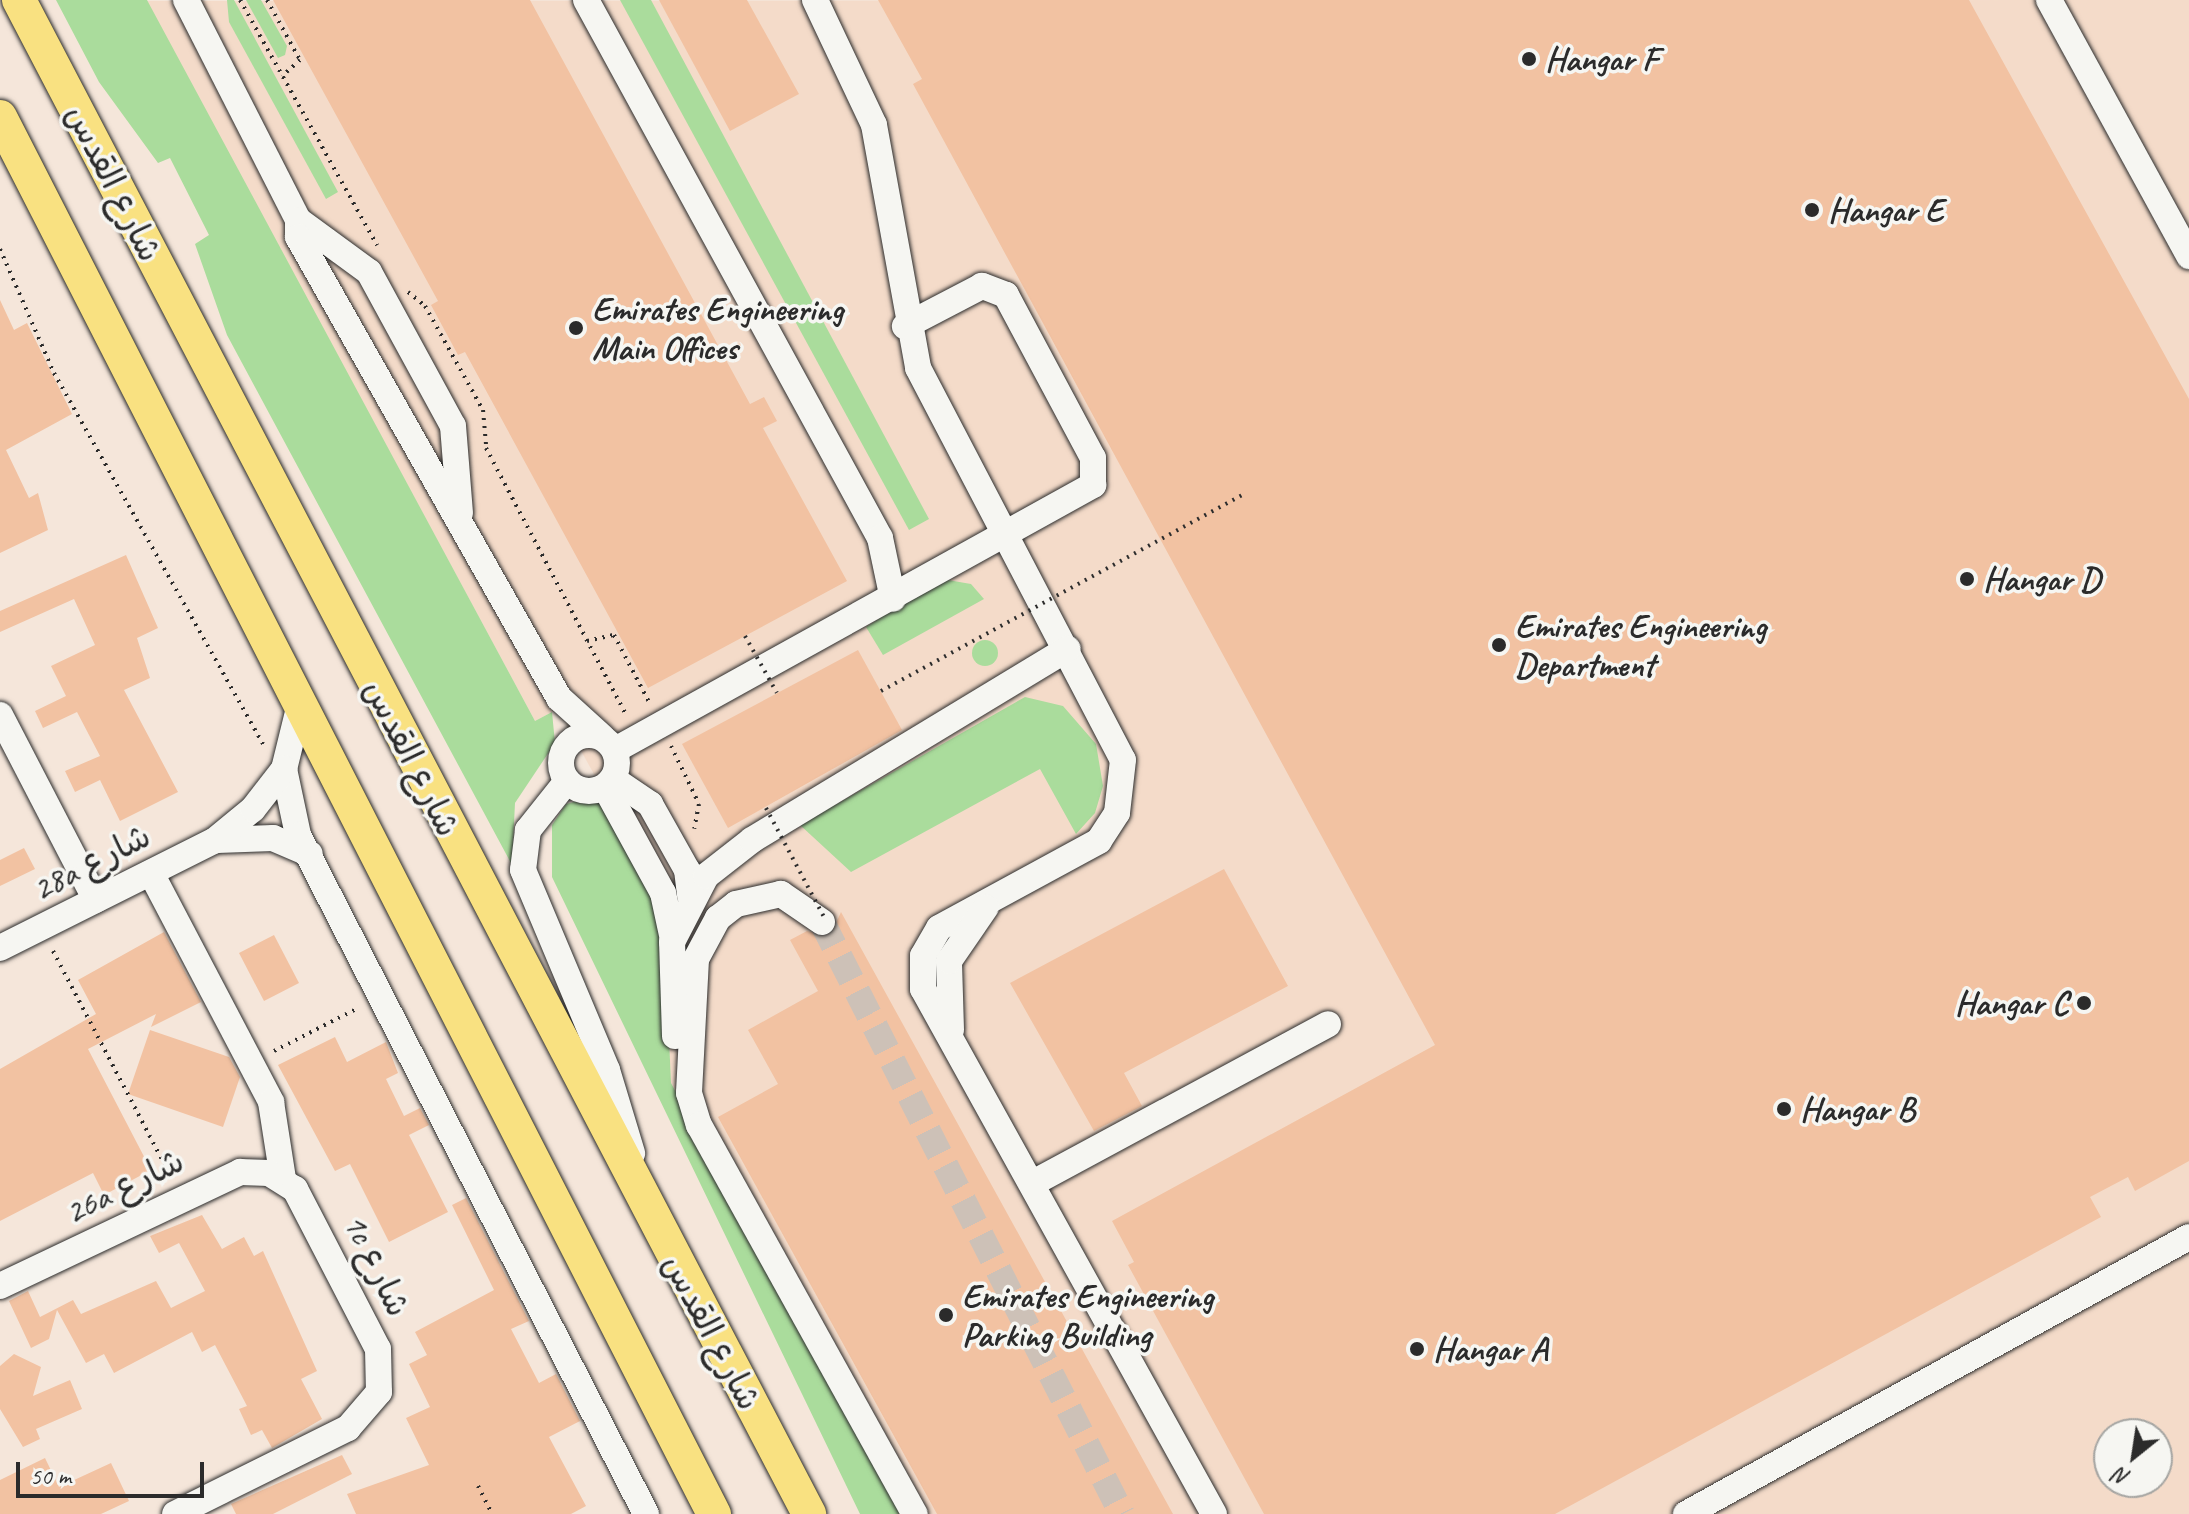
<!DOCTYPE html>
<meta charset="utf-8">
<style>
body{margin:0}
#map{position:relative;width:2189px;height:1514px;overflow:hidden;background:#f5e6da;font-family:Caveat,"Playpen Sans Arabic",sans-serif}
div>[style]{position:absolute}
.built>*{inset:0;background:#f4dbc9}
.green>*{inset:0;background:#aadc9c}
.round{border-radius:50%}
.building>*{inset:0;background:#f2c2a2}
.minor-tunnel>*{height:26px;margin-top:-13px;transform-origin:0;background:repeating-linear-gradient(90deg,#cdc1b7 0 26px,transparent 0 39px)}
.path>*{height:4px;margin-top:-2px;transform-origin:0;background:repeating-linear-gradient(90deg,#2b2b2b 0 2px,transparent 0 8px)}
.roads{filter:drop-shadow(0 0 2px #2b2b2b) drop-shadow(0 0 2px #2b2b2b)}
.minor>*{height:26px;margin:-13px;padding:0 13px;transform-origin:13px;border-radius:13px;background:#f6f6f2}
.minor>.ring{margin:-13px;padding:0;box-sizing:content-box;background:none;border:26px solid #f6f6f2;border-radius:50%}
.major>*{height:34px;margin:-17px;padding:0 17px;transform-origin:17px;border-radius:17px;background:#f9e181}
.path-bridge>*{height:4px;margin-top:-2px;transform-origin:0;background:repeating-linear-gradient(90deg,#2b2b2b 0 2px,transparent 0 8px)}
.dots>*{width:22px;height:22px;translate:-50% -50%;box-sizing:border-box;border:4px solid #f6f6f2;border-radius:50%}
span{translate:-50% -50%;white-space:nowrap;text-align:center;line-height:1.15;-webkit-text-stroke:7px #f6f6f2;paint-order:stroke}
.poi-label{font-size:34px;color:#2b2b2b;font-weight:700}
.left{translate:0 -50%;text-align:left}
.right{translate:-100% -50%;text-align:right}
.street-label{font-size:34px;color:#2b2b2b}
.north{position:absolute;left:2093px;top:1418px;width:80px;height:80px;box-sizing:border-box;background:#f6f6f2;border:2px solid #a5a5a2;border-radius:50%;rotate:210deg;font-size:22px;font-weight:700;line-height:32px;text-align:center;color:#2b2b2b}
.north::after{content:'';display:block;margin:auto;width:28px;height:36px;background:#2b2b2b;clip-path:polygon(50% 0,100% 100%,50% 72%,0 100%)}
.scale{position:absolute;left:16px;top:1462px;width:188px;height:36px;box-sizing:border-box;border:4px solid #2b2b2b;border-top:0;padding-left:10px;font-size:24px;line-height:28px;white-space:nowrap;color:#2b2b2b;-webkit-text-stroke:6px #f6f6f2;paint-order:stroke}
</style>
<div id="map">
<div class="built">
<div style="clip-path:polygon(evenodd,2189px 0,2189px 1514px,903px 1514px,671px 1083px,664px 926px,617px 816px,558px 709px,535px 721px,146px 1px,2189px 0,2109px 1434px,2157px 1434px,2157px 1482px,2109px 1482px,2109px 1434px)"></div>
</div>
<div class="green">
<div style="clip-path:polygon(56px 0,147px 0,535px 721px,552px 712px,555px 743px,515px 803px,512px 865px,227px 335px,195px 244px,209px 235px,170px 158px,158px 163px,99px 82px)"></div>
<div style="clip-path:polygon(227px 0,234px 0,338px 192px,326px 199px,229px 22px)"></div>
<div style="clip-path:polygon(246px 0,261px 0,287px 46px,285px 55px,278px 58px)"></div>
<div style="clip-path:polygon(620px 0,651px 0,929px 519px,909px 530px)"></div>
<div style="clip-path:polygon(942px 579px,971px 584px,984px 599px,883px 655px,866px 627px)"></div>
<div class="round" style="left:972px;top:640px;width:26px;height:26px"></div>
<div style="clip-path:polygon(1025px 697px,1063px 706px,1096px 744px,1103px 786px,1095px 813px,1076px 834px,1040px 769px,851px 872px,800px 825px)"></div>
<div style="clip-path:polygon(585px 799px,603px 803px,651px 876px,664px 926px,671px 1083px,903px 1514px,860px 1514px,552px 877px,552px 825px,566px 804px)"></div>
</div>
<div class="building">
<div style="clip-path:polygon(273px 0,530px 0,750px 404px,764px 397px,777px 421px,763px 428px,847px 581px,648px 688px,465px 352px,458px 355px,431px 305px,438px 301px)"></div>
<div style="clip-path:polygon(659px 0,747px 0,799px 94px,730px 131px)"></div>
<div style="clip-path:polygon(878px 0,1969px 0,2189px 399px,2189px 1161px,2135px 1191px,2128px 1177px,2090px 1197px,2101px 1217px,1555px 1514px,1264px 1514px,1128px 1265px,1134px 1262px,1112px 1221px,1435px 1045px,913px 84px,922px 79px)"></div>
<div style="clip-path:polygon(0 300px,14px 330px,27px 323px,72px 414px,6px 450px,29px 498px,38px 493px,48px 530px,0 553px)"></div>
<div style="clip-path:polygon(126px 555px,158px 628px,137px 638px,150px 678px,124px 690px,178px 792px,120px 821px,100px 780px,75px 792px,65px 771px,100px 756px,77px 712px,43px 728px,35px 711px,66px 696px,51px 666px,95px 645px,74px 599px,0 632px,0 611px)"></div>
<div style="clip-path:polygon(858px 650px,902px 730px,728px 828px,682px 744px)"></div>
<div style="clip-path:polygon(24px 848px,35px 869px,0 886px,0 860px)"></div>
<div style="clip-path:polygon(1224px 869px,1288px 986px,1124px 1073px,1142px 1106px,1094px 1131px,1010px 983px)"></div>
<div style="clip-path:polygon(841px 912px,1173px 1514px,937px 1514px,718px 1117px,778px 1084px,748px 1030px,818px 991px,790px 940px,807px 931px,830px 936px)"></div>
<div style="clip-path:polygon(164px 932px,201px 1002px,151px 1027px,156px 1014px,88px 1049px,151px 1170px,104px 1195px,93px 1173px,0 1221px,0 1069px,96px 1014px,78px 980px)"></div>
<div style="clip-path:polygon(274px 935px,299px 983px,264px 1001px,239px 953px)"></div>
<div style="clip-path:polygon(150px 1030px,229px 1057px,240px 1077px,223px 1127px,128px 1094px)"></div>
<div style="clip-path:polygon(335px 1037px,347px 1062px,386px 1042px,398px 1073px,386px 1079px,404px 1116px,420px 1108px,429px 1125px,409px 1135px,448px 1212px,389px 1242px,350px 1164px,335px 1171px,278px 1065px)"></div>
<div style="clip-path:polygon(466px 1198px,529px 1321px,511px 1329px,539px 1383px,556px 1374px,580px 1421px,549px 1437px,586px 1506px,571px 1514px,356px 1514px,347px 1494px,429px 1465px,406px 1418px,430px 1407px,409px 1364px,427px 1355px,415px 1332px,494px 1290px,452px 1205px)"></div>
<div style="clip-path:polygon(202px 1215px,222px 1249px,244px 1237px,254px 1256px,263px 1251px,317px 1371px,301px 1379px,322px 1419px,272px 1448px,262px 1430px,251px 1435px,239px 1409px,247px 1406px,215px 1345px,202px 1352px,192px 1332px,114px 1373px,104px 1354px,86px 1363px,57px 1310px,49px 1339px,31px 1348px,9px 1301px,28px 1291px,40px 1317px,73px 1300px,81px 1314px,156px 1281px,171px 1308px,205px 1291px,179px 1243px,159px 1253px,150px 1236px)"></div>
<div style="clip-path:polygon(14px 1354px,41px 1367px,33px 1396px,70px 1380px,82px 1409px,36px 1429px,40px 1439px,23px 1447px,0 1409px,0 1366px)"></div>
<div style="clip-path:polygon(342px 1455px,352px 1474px,273px 1514px,236px 1514px,231px 1504px)"></div>
<div style="clip-path:polygon(45px 1458px,59px 1487px,111px 1463px,129px 1501px,101px 1514px,0 1514px,0 1480px)"></div>
</div>
<div class="minor-tunnel">
<div style="left:822px;top:922px;width:664px;rotate:63.13deg"></div>
</div>
<div class="path">
<div style="left:240px;top:0;width:281px;rotate:60.8deg"></div>
<div style="left:267px;top:0;width:68px;rotate:61.2deg"></div>
<div style="left:300px;top:60px;width:24px;rotate:138deg"></div>
<div style="left:0;top:249px;width:135px;rotate:66.5deg"></div>
<div style="left:54px;top:373px;width:426px;rotate:60.6deg"></div>
<div style="left:408px;top:292px;width:22px;rotate:39deg"></div>
<div style="left:425px;top:306px;width:119px;rotate:60.9deg"></div>
<div style="left:483px;top:410px;width:38px;rotate:85deg"></div>
<div style="left:486px;top:448px;width:303px;rotate:62.3deg"></div>
<div style="left:587px;top:641px;width:28px;rotate:-13deg"></div>
<div style="left:614px;top:635px;width:76px;rotate:62.4deg"></div>
<div style="left:671px;top:746px;width:64px;rotate:64.2deg"></div>
<div style="left:699px;top:804px;width:25px;rotate:101deg"></div>
<div style="left:53px;top:951px;width:255px;rotate:62.4deg"></div>
<div style="left:274px;top:1051px;width:94px;rotate:-27.1deg"></div>
<div style="left:478px;top:1486px;width:31px;rotate:63deg"></div>
</div>
<div class="roads">
<div class="minor">
<div style="left:186px;top:0;width:247px;rotate:63deg"></div>
<div style="left:298px;top:220px;width:88px;rotate:36.2deg"></div>
<div style="left:369px;top:272px;width:175px;rotate:61.4deg"></div>
<div style="left:453px;top:426px;width:87px;rotate:85.4deg"></div>
<div style="left:586px;top:0;width:613px;rotate:61.34deg"></div>
<div style="left:880px;top:538px;width:62px;rotate:78deg"></div>
<div style="left:815px;top:0;width:138px;rotate:64.7deg"></div>
<div style="left:874px;top:125px;width:247px;rotate:79.7deg"></div>
<div style="left:918px;top:368px;width:442px;rotate:62.4deg"></div>
<div style="left:1123px;top:760px;width:53px;rotate:96.5deg"></div>
<div style="left:1117px;top:813px;width:33px;rotate:123deg"></div>
<div style="left:1099px;top:841px;width:182px;rotate:151.5deg"></div>
<div style="left:939px;top:928px;width:32px;rotate:120deg"></div>
<div style="left:923px;top:956px;width:33px;rotate:90deg"></div>
<div style="left:923px;top:989px;width:600px;rotate:61deg"></div>
<div style="left:2049px;top:0;width:292px;rotate:61.3deg"></div>
<div style="left:298px;top:220px;width:17px;rotate:90deg"></div>
<div style="left:298px;top:237px;width:530px;rotate:60.48deg"></div>
<div style="left:559px;top:698px;width:58px;rotate:42.2deg"></div>
<div style="left:300px;top:704px;width:67px;rotate:103.8deg"></div>
<div style="left:284px;top:769px;width:67px;rotate:78deg"></div>
<div style="left:298px;top:835px;width:763px;rotate:62.86deg"></div>
<div style="left:0;top:715px;width:208px;rotate:62.6deg"></div>
<div class="ring" style="left:561px;top:735px;width:30px;height:30px"></div>
<div style="left:615px;top:750px;width:547px;rotate:-29deg"></div>
<div style="left:1093px;top:485px;width:27px;rotate:-90deg"></div>
<div style="left:1093px;top:458px;width:185px;rotate:-118.1deg"></div>
<div style="left:1006px;top:295px;width:26px;rotate:-159deg"></div>
<div style="left:982px;top:286px;width:87px;rotate:152.5deg"></div>
<div style="left:613px;top:779px;width:45px;rotate:34deg"></div>
<div style="left:650px;top:804px;width:76px;rotate:60.7deg"></div>
<div style="left:687px;top:870px;width:26px;rotate:83deg"></div>
<div style="left:567px;top:781px;width:63px;rotate:128.5deg"></div>
<div style="left:528px;top:830px;width:40px;rotate:97.1deg"></div>
<div style="left:523px;top:870px;width:217px;rotate:67.2deg"></div>
<div style="left:607px;top:1070px;width:87px;rotate:73.2deg"></div>
<div style="left:605px;top:787px;width:121px;rotate:61.3deg"></div>
<div style="left:663px;top:893px;width:43px;rotate:77.9deg"></div>
<div style="left:217px;top:840px;width:56px;rotate:-2deg"></div>
<div style="left:273px;top:838px;width:40px;rotate:23.4deg"></div>
<div style="left:151px;top:873px;width:259px;rotate:62.3deg"></div>
<div style="left:271px;top:1102px;width:78px;rotate:81.1deg"></div>
<div style="left:822px;top:922px;width:50px;rotate:-145.7deg"></div>
<div style="left:781px;top:894px;width:46px;rotate:167.5deg"></div>
<div style="left:736px;top:904px;width:23px;rotate:142deg"></div>
<div style="left:718px;top:918px;width:47px;rotate:118.2deg"></div>
<div style="left:696px;top:959px;width:134px;rotate:93deg"></div>
<div style="left:689px;top:1093px;width:34px;rotate:73deg"></div>
<div style="left:699px;top:1125px;width:445px;rotate:61deg"></div>
<div style="left:0;top:948px;width:239px;rotate:-26.6deg"></div>
<div style="left:214px;top:841px;width:50px;rotate:-39.4deg"></div>
<div style="left:253px;top:809px;width:51px;rotate:-52.2deg"></div>
<div style="left:951px;top:1030px;width:69px;rotate:-91.7deg"></div>
<div style="left:949px;top:961px;width:65px;rotate:-55.6deg"></div>
<div style="left:675px;top:1036px;width:94px;rotate:-91.8deg"></div>
<div style="left:672px;top:942px;width:74px;rotate:-62.7deg"></div>
<div style="left:706px;top:876px;width:58px;rotate:-38deg"></div>
<div style="left:752px;top:840px;width:369px;rotate:-31.2deg"></div>
<div style="left:1033px;top:1183px;width:335px;rotate:-28.3deg"></div>
<div style="left:0;top:1286px;width:266px;rotate:-25.4deg"></div>
<div style="left:240px;top:1172px;width:29px;rotate:2deg"></div>
<div style="left:269px;top:1173px;width:31px;rotate:32deg"></div>
<div style="left:295px;top:1189px;width:180px;rotate:62.6deg"></div>
<div style="left:378px;top:1349px;width:43px;rotate:88.7deg"></div>
<div style="left:379px;top:1392px;width:48px;rotate:130.7deg"></div>
<div style="left:348px;top:1428px;width:193px;rotate:153.6deg"></div>
<div style="left:1686px;top:1514px;width:574px;rotate:-28.84deg"></div>
</div>
<div class="major">
<div style="left:19px;top:0;width:1708px;rotate:62.44deg"></div>
<div style="left:0;top:117px;width:1569px;rotate:62.93deg"></div>
</div>
</div>
<div class="path-bridge">
<div style="left:745px;top:636px;width:65px;rotate:60.7deg"></div>
<div style="left:881px;top:691px;width:411px;rotate:-28.5deg"></div>
<div style="left:766px;top:808px;width:128px;rotate:62deg"></div>
</div>
<div class="dots">
<div style="left:1529px;top:59px;background:#2b2b2b"></div>
<div style="left:1812px;top:210px;background:#2b2b2b"></div>
<div style="left:576px;top:328px;background:#2b2b2b"></div>
<div style="left:1967px;top:579px;background:#2b2b2b"></div>
<div style="left:1499px;top:645px;background:#2b2b2b"></div>
<div style="left:2084px;top:1003px;background:#2b2b2b"></div>
<div style="left:1784px;top:1109px;background:#2b2b2b"></div>
<div style="left:946px;top:1315px;background:#2b2b2b"></div>
<div style="left:1417px;top:1349px;background:#2b2b2b"></div>
</div>
<div class="poi-label">
<span class="left" style="left:1545px;top:59px">Hangar F</span>
<span class="left" style="left:1828px;top:210px">Hangar E</span>
<span class="left" style="left:592px;top:328px">Emirates Engineering<br>Main Offices</span>
<span class="left" style="left:1983px;top:579px">Hangar D</span>
<span class="left" style="left:1515px;top:645px">Emirates Engineering<br>Department</span>
<span class="right" style="left:2068px;top:1003px">Hangar C</span>
<span class="left" style="left:1800px;top:1109px">Hangar B</span>
<span class="left" style="left:962px;top:1315px">Emirates Engineering<br>Parking Building</span>
<span class="left" style="left:1433px;top:1349px">Hangar A</span>
</div>
<div class="street-label">
<span style="left:114px;top:183px;rotate:63deg">شارع القدس</span>
<span style="left:412px;top:758px;rotate:63deg">شارع القدس</span>
<span style="left:91px;top:862px;rotate:-27deg">28a شارع</span>
<span style="left:124px;top:1186px;rotate:-26deg">26a شارع</span>
<span style="left:377px;top:1265px;rotate:64deg">1c شارع</span>
<span style="left:712px;top:1332px;rotate:62deg">شارع القدس</span>
</div>
<div class="north">N</div>
<div class="scale">50 m</div>
</div>
